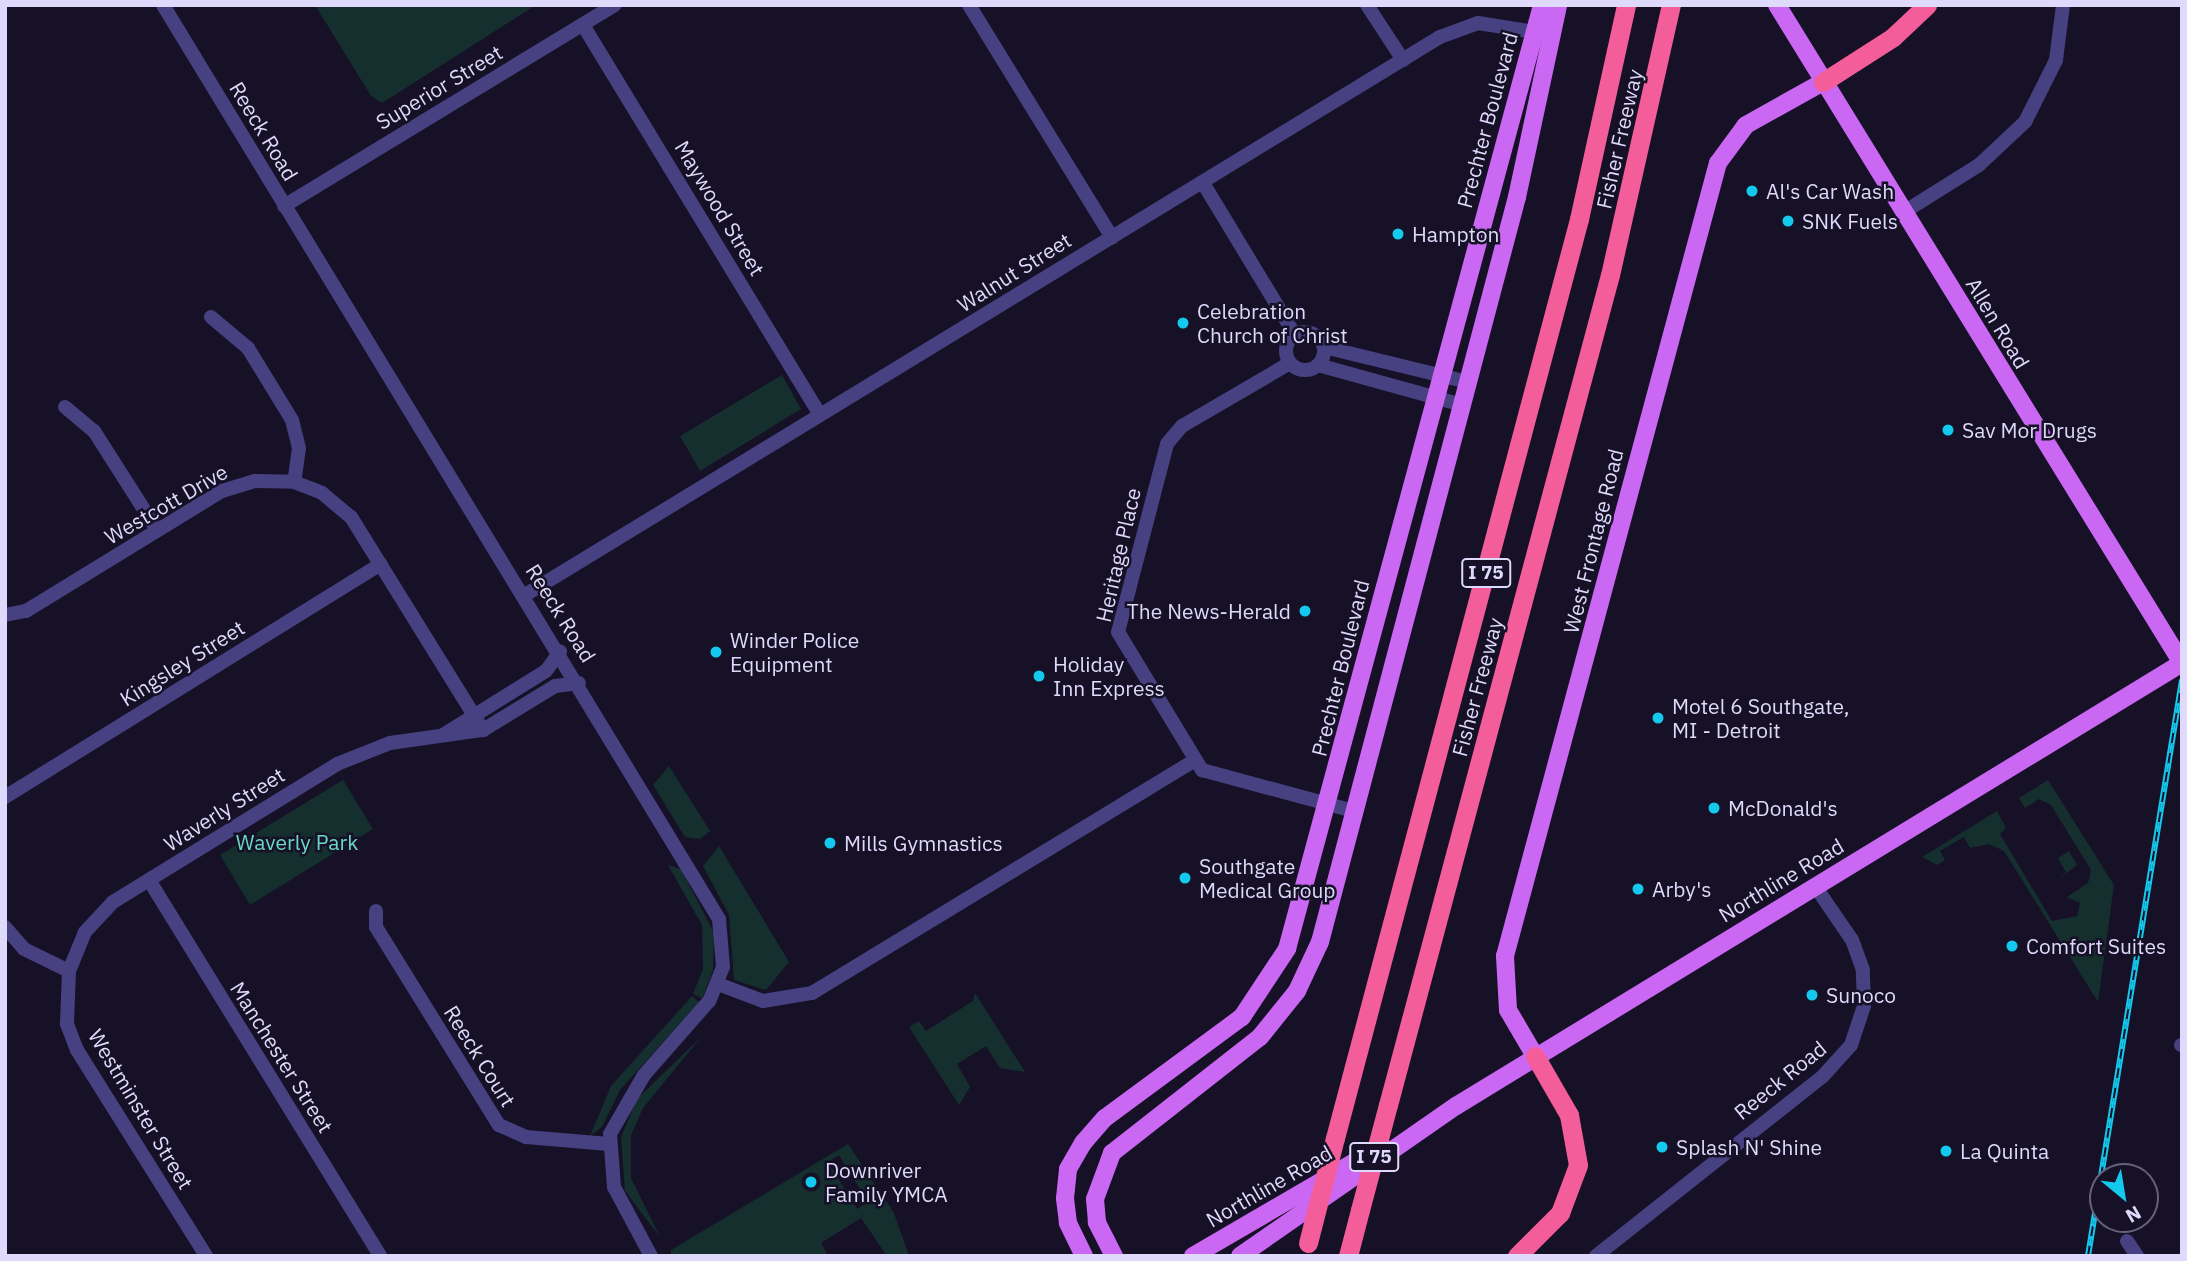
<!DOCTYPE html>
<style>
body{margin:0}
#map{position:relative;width:2187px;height:1261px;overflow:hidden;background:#161126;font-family:"IBM Plex Sans",sans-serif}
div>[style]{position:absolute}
.green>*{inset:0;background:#152f2f}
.minor>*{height:14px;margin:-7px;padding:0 7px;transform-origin:7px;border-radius:7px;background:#474081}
.minor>.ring{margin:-7px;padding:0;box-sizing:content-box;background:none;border:14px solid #474081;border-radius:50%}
.major>*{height:18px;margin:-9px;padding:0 9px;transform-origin:9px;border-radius:9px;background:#ca68f4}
.highway>*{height:19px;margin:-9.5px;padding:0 9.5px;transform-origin:9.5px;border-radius:9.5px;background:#f35d9a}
.rail>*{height:6px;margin-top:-3px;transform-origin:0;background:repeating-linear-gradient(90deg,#161126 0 10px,#13c9ee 0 20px);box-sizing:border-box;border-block:2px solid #13c9ee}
.highway-bridge>*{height:19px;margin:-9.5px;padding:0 9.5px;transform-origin:9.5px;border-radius:9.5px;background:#f35d9a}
.dots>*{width:19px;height:19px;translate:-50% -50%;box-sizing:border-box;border:4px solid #161126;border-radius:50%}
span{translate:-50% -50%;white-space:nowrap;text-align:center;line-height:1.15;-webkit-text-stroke:5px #161126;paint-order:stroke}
.shield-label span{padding:2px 5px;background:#161126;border:2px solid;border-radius:5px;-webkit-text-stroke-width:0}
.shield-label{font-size:19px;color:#dfd9fc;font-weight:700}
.street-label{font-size:21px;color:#dfd9fc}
.poi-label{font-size:21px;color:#dfd9fc}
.left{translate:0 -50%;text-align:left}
.right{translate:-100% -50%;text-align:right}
.park-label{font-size:21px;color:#69d8c4}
.frame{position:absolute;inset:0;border:7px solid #dfd9fc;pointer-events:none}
.north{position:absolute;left:2089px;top:1163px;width:70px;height:70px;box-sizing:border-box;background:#161126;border:2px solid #66617c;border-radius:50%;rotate:150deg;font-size:19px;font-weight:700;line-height:28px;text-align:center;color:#dfd9fc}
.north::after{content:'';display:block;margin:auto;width:24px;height:32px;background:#13c9ee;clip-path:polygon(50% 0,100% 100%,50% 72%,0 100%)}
</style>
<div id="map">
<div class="green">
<div style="clip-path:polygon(315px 5px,536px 5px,382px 103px,371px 96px)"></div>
<div style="clip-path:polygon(782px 375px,801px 409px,700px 471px,680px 436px)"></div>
<div style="clip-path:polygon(669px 766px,710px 831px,700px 839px,685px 837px,653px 785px)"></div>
<div style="clip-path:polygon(343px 780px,373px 829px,250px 905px,220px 855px)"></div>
<div style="clip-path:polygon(2048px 780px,2114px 885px,2098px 1002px,2004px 851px,1989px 844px,1970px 848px,1964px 837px,1940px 851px,1945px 860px,1937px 865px,1922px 857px,1997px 811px,2006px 828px,2000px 834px,2052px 921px,2077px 916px,2080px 903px,2067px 897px,2088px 883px,2091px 870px,2051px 805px,2039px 799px,2025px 808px,2019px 798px)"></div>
<div style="clip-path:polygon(719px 846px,789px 962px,766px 990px,734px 980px,729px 915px,703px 866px)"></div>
<div style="clip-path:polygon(2069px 851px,2077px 865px,2057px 880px,2066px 872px,2058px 858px)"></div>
<div style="clip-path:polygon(668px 865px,681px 869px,714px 933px,713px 971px,702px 998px,693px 994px,703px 969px,702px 925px)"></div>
<div style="clip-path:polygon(975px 993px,1025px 1072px,1000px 1068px,986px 1046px,957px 1064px,970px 1087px,959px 1105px,909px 1027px,919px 1021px,926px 1031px,973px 1001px)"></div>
<div style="clip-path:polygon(692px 996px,699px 1002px,620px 1090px,602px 1127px,590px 1136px,611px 1086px)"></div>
<div style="clip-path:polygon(701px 1037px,643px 1108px,631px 1135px,631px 1178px,660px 1237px,625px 1191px,621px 1137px,637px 1099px)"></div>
<div style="clip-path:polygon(evenodd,848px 1144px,894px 1213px,909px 1256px,887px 1256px,861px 1218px,821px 1243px,828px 1256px,671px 1256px,671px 1250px,848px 1144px,839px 1155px,868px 1202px,857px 1209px,828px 1162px,839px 1155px)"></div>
</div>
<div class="minor">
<div style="left:163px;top:5px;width:1070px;rotate:58.69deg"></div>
<div style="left:719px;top:919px;width:48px;rotate:85.2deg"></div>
<div style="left:723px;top:967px;width:37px;rotate:112deg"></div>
<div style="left:709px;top:1001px;width:98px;rotate:131.3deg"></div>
<div style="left:644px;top:1075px;width:68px;rotate:120deg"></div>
<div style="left:610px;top:1134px;width:53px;rotate:85.7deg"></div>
<div style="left:614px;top:1187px;width:78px;rotate:61.8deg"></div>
<div style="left:969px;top:5px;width:273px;rotate:58.4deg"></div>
<div style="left:1367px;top:5px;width:66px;rotate:56.8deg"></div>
<div style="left:583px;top:25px;width:456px;rotate:58.7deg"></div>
<div style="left:1203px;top:183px;width:178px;rotate:58.8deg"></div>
<div style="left:284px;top:206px;width:387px;rotate:-31.3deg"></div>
<div style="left:1904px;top:212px;width:89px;rotate:-32.1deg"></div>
<div style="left:1979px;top:165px;width:63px;rotate:-43.1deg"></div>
<div style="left:2025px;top:122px;width:69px;rotate:-63.4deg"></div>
<div style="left:2056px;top:60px;width:55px;rotate:-82.7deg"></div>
<div style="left:211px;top:317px;width:48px;rotate:40deg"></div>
<div style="left:248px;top:348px;width:84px;rotate:58.6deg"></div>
<div style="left:292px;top:420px;width:29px;rotate:76deg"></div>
<div style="left:299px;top:448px;width:34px;rotate:98deg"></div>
<div class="ring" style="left:1286px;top:332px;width:24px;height:24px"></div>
<div style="left:1324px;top:347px;width:148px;rotate:13.7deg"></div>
<div style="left:1290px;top:363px;width:125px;rotate:149.7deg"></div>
<div style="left:1182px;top:426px;width:23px;rotate:130deg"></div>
<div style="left:1167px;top:444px;width:194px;rotate:104.6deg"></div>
<div style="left:1118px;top:632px;width:162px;rotate:58.7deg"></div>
<div style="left:1202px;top:770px;width:157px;rotate:15.1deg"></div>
<div style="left:1318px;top:365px;width:149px;rotate:15.5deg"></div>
<div style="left:65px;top:407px;width:38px;rotate:40deg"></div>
<div style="left:94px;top:431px;width:117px;rotate:57.5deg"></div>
<div style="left:525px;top:595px;width:1072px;rotate:-31.38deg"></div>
<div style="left:1440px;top:37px;width:40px;rotate:-20.2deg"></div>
<div style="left:1478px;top:23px;width:58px;rotate:9deg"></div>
<div style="left:5px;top:615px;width:21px;rotate:-11deg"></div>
<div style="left:26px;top:611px;width:230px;rotate:-31.5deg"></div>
<div style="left:222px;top:491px;width:34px;rotate:-17deg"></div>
<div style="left:255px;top:481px;width:39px;rotate:1deg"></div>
<div style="left:294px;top:482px;width:30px;rotate:21deg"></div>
<div style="left:322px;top:493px;width:38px;rotate:40deg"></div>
<div style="left:351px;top:517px;width:251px;rotate:58.2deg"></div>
<div style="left:443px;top:735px;width:121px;rotate:-31.9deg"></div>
<div style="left:546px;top:671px;width:24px;rotate:-54deg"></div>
<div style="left:5px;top:797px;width:442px;rotate:-31.8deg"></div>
<div style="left:149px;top:880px;width:441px;rotate:58.4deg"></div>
<div style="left:376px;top:911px;width:16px;rotate:90deg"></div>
<div style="left:376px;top:927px;width:233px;rotate:58.2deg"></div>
<div style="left:499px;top:1125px;width:30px;rotate:24deg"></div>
<div style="left:526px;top:1137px;width:83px;rotate:4.8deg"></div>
<div style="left:5px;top:927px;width:29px;rotate:49deg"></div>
<div style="left:24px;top:949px;width:50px;rotate:26.1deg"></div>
<div style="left:69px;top:971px;width:53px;rotate:92.2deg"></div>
<div style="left:67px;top:1024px;width:28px;rotate:69deg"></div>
<div style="left:77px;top:1050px;width:243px;rotate:57.9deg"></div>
<div style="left:69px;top:971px;width:42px;rotate:-67.7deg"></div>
<div style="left:85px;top:932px;width:41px;rotate:-47deg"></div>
<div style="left:113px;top:902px;width:263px;rotate:-31.6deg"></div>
<div style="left:337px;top:764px;width:57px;rotate:-21.6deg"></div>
<div style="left:390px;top:743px;width:94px;rotate:-8deg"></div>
<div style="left:483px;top:730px;width:84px;rotate:-31.4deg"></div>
<div style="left:555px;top:686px;width:24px;rotate:-7deg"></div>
<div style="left:718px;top:984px;width:48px;rotate:20.7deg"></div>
<div style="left:763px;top:1001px;width:50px;rotate:-9.3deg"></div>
<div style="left:812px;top:993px;width:445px;rotate:-31.3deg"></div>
<div style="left:2181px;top:1045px;width:1px"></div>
<div style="left:2127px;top:1241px;width:18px;rotate:56deg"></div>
<div style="left:1596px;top:1256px;width:290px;rotate:-38.4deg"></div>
<div style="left:1823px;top:1076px;width:42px;rotate:-47.9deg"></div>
<div style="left:1851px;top:1045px;width:41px;rotate:-71.6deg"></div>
<div style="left:1864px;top:1006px;width:36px;rotate:-92deg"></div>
<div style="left:1863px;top:970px;width:32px;rotate:-110deg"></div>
<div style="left:1852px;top:940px;width:65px;rotate:-124.4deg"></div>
</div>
<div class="major">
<div style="left:1777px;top:5px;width:773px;rotate:58.39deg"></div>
<div style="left:1535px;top:1056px;width:53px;rotate:-120.4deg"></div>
<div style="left:1508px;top:1010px;width:54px;rotate:-93.2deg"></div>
<div style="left:1505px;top:956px;width:821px;rotate:-74.97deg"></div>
<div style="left:1718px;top:163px;width:47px;rotate:-53.6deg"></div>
<div style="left:1746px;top:125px;width:88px;rotate:-29.2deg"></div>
<div style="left:1084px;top:1256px;width:37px;rotate:-116deg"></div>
<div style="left:1068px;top:1223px;width:25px;rotate:-97deg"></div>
<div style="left:1065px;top:1198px;width:29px;rotate:-84deg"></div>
<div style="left:1068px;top:1169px;width:30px;rotate:-60deg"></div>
<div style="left:1083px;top:1143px;width:33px;rotate:-49deg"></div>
<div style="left:1105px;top:1118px;width:170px;rotate:-36.4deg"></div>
<div style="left:1242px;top:1017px;width:82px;rotate:-56.5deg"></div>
<div style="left:1287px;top:949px;width:978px;rotate:-74.88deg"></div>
<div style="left:1114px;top:1256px;width:38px;rotate:-117deg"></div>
<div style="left:1097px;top:1222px;width:23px;rotate:-95deg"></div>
<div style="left:1095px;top:1199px;width:49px;rotate:-69.7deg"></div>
<div style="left:1112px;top:1153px;width:188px;rotate:-38.1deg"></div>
<div style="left:1260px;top:1037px;width:59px;rotate:-51.2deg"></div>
<div style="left:1297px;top:991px;width:54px;rotate:-64.9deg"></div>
<div style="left:1320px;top:942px;width:771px;rotate:-75.19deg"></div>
<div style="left:1517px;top:197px;width:196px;rotate:-77.9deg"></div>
<div style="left:1193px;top:1256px;width:219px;rotate:-30.2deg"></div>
<div style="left:1240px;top:1256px;width:263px;rotate:-34.8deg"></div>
<div style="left:1456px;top:1106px;width:850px;rotate:-31.39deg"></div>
</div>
<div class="highway">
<div style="left:1823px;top:82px;width:83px;rotate:-32.7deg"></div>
<div style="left:1893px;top:37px;width:47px;rotate:-43.3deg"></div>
<div style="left:1388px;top:1105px;width:859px;rotate:-75.03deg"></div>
<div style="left:1610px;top:275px;width:277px;rotate:-77.3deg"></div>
<div style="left:1335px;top:1138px;width:951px;rotate:-75.13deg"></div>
<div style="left:1579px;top:219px;width:219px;rotate:-77.6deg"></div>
<div style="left:1348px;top:1256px;width:48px;rotate:-75.4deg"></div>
<div style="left:1517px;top:1256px;width:61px;rotate:-45deg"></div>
<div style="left:1560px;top:1213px;width:51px;rotate:-69.4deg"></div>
<div style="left:1578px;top:1165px;width:51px;rotate:-100.2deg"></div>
<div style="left:1569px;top:1115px;width:68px;rotate:-120deg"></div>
</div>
<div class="rail">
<div style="left:2088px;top:1256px;width:584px;rotate:-80.73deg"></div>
</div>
<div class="highway-bridge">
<div style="left:1360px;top:1210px;width:109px;rotate:-75.1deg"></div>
<div style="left:1308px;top:1243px;width:108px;rotate:-75.6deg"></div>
</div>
<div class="dots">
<div style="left:1752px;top:191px;background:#13c9ee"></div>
<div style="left:1788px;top:221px;background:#13c9ee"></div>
<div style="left:1398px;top:234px;background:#13c9ee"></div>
<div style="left:1183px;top:323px;background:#13c9ee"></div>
<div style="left:1948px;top:430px;background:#13c9ee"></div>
<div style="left:1305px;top:611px;background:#13c9ee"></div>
<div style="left:716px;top:652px;background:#13c9ee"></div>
<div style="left:1039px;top:676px;background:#13c9ee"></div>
<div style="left:1658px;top:718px;background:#13c9ee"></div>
<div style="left:1714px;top:808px;background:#13c9ee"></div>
<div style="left:830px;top:843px;background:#13c9ee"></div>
<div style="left:1185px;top:878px;background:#13c9ee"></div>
<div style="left:1638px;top:889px;background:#13c9ee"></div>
<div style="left:2012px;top:946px;background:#13c9ee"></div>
<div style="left:1812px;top:995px;background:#13c9ee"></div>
<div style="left:1662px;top:1147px;background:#13c9ee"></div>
<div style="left:1946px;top:1151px;background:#13c9ee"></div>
<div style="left:811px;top:1182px;background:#13c9ee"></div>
</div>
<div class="shield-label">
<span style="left:1486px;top:573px">I 75</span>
<span style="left:1374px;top:1157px">I 75</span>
</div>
<div class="street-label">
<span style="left:439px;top:87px;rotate:-31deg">Superior Street</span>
<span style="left:1487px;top:120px;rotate:-75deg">Prechter Boulevard</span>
<span style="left:264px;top:131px;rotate:59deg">Reeck Road</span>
<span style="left:1619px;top:139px;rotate:-77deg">Fisher Freeway</span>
<span style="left:720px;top:208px;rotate:59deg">Maywood Street</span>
<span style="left:1014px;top:272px;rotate:-32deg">Walnut Street</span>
<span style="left:1998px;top:323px;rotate:59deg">Allen Road</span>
<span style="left:166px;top:504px;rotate:-30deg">Westcott Drive</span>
<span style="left:1593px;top:541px;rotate:-76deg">West Frontage Road</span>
<span style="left:1118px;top:555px;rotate:-77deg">Heritage Place</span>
<span style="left:561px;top:613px;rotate:58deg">Reeck Road</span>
<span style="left:182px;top:663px;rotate:-32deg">Kingsley Street</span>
<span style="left:1340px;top:668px;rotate:-76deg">Prechter Boulevard</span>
<span style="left:1477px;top:687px;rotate:-75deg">Fisher Freeway</span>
<span style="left:224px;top:809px;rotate:-32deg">Waverly Street</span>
<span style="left:1781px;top:880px;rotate:-31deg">Northline Road</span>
<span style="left:480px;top:1056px;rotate:58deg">Reeck Court</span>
<span style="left:282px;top:1057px;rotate:58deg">Manchester Street</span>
<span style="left:1780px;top:1080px;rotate:-39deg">Reeck Road</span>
<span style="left:141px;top:1109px;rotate:59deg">Westminster Street</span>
<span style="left:1269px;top:1186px;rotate:-30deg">Northline Road</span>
</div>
<div class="poi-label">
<span class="left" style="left:1766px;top:191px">Al's Car Wash</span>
<span class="left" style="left:1802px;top:221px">SNK Fuels</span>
<span class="left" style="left:1412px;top:234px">Hampton</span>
<span class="left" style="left:1197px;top:323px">Celebration<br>Church of Christ</span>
<span class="left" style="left:1962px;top:430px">Sav Mor Drugs</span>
<span class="right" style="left:1291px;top:611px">The News-Herald</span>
<span class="left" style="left:730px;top:652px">Winder Police<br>Equipment</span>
<span class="left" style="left:1053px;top:676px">Holiday<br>Inn Express</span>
<span class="left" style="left:1672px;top:718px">Motel 6 Southgate,<br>MI - Detroit</span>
<span class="left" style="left:1728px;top:808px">McDonald's</span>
<span class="left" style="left:844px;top:843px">Mills Gymnastics</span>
<span class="left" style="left:1199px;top:878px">Southgate<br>Medical Group</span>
<span class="left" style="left:1652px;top:889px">Arby's</span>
<span class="left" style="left:2026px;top:946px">Comfort Suites</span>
<span class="left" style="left:1826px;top:995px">Sunoco</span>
<span class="left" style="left:1676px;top:1147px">Splash N' Shine</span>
<span class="left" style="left:1960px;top:1151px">La Quinta</span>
<span class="left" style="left:825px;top:1182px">Downriver<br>Family YMCA</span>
</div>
<div class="park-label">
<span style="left:297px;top:842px">Waverly Park</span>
</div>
<div class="frame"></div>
<div class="north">N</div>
</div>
